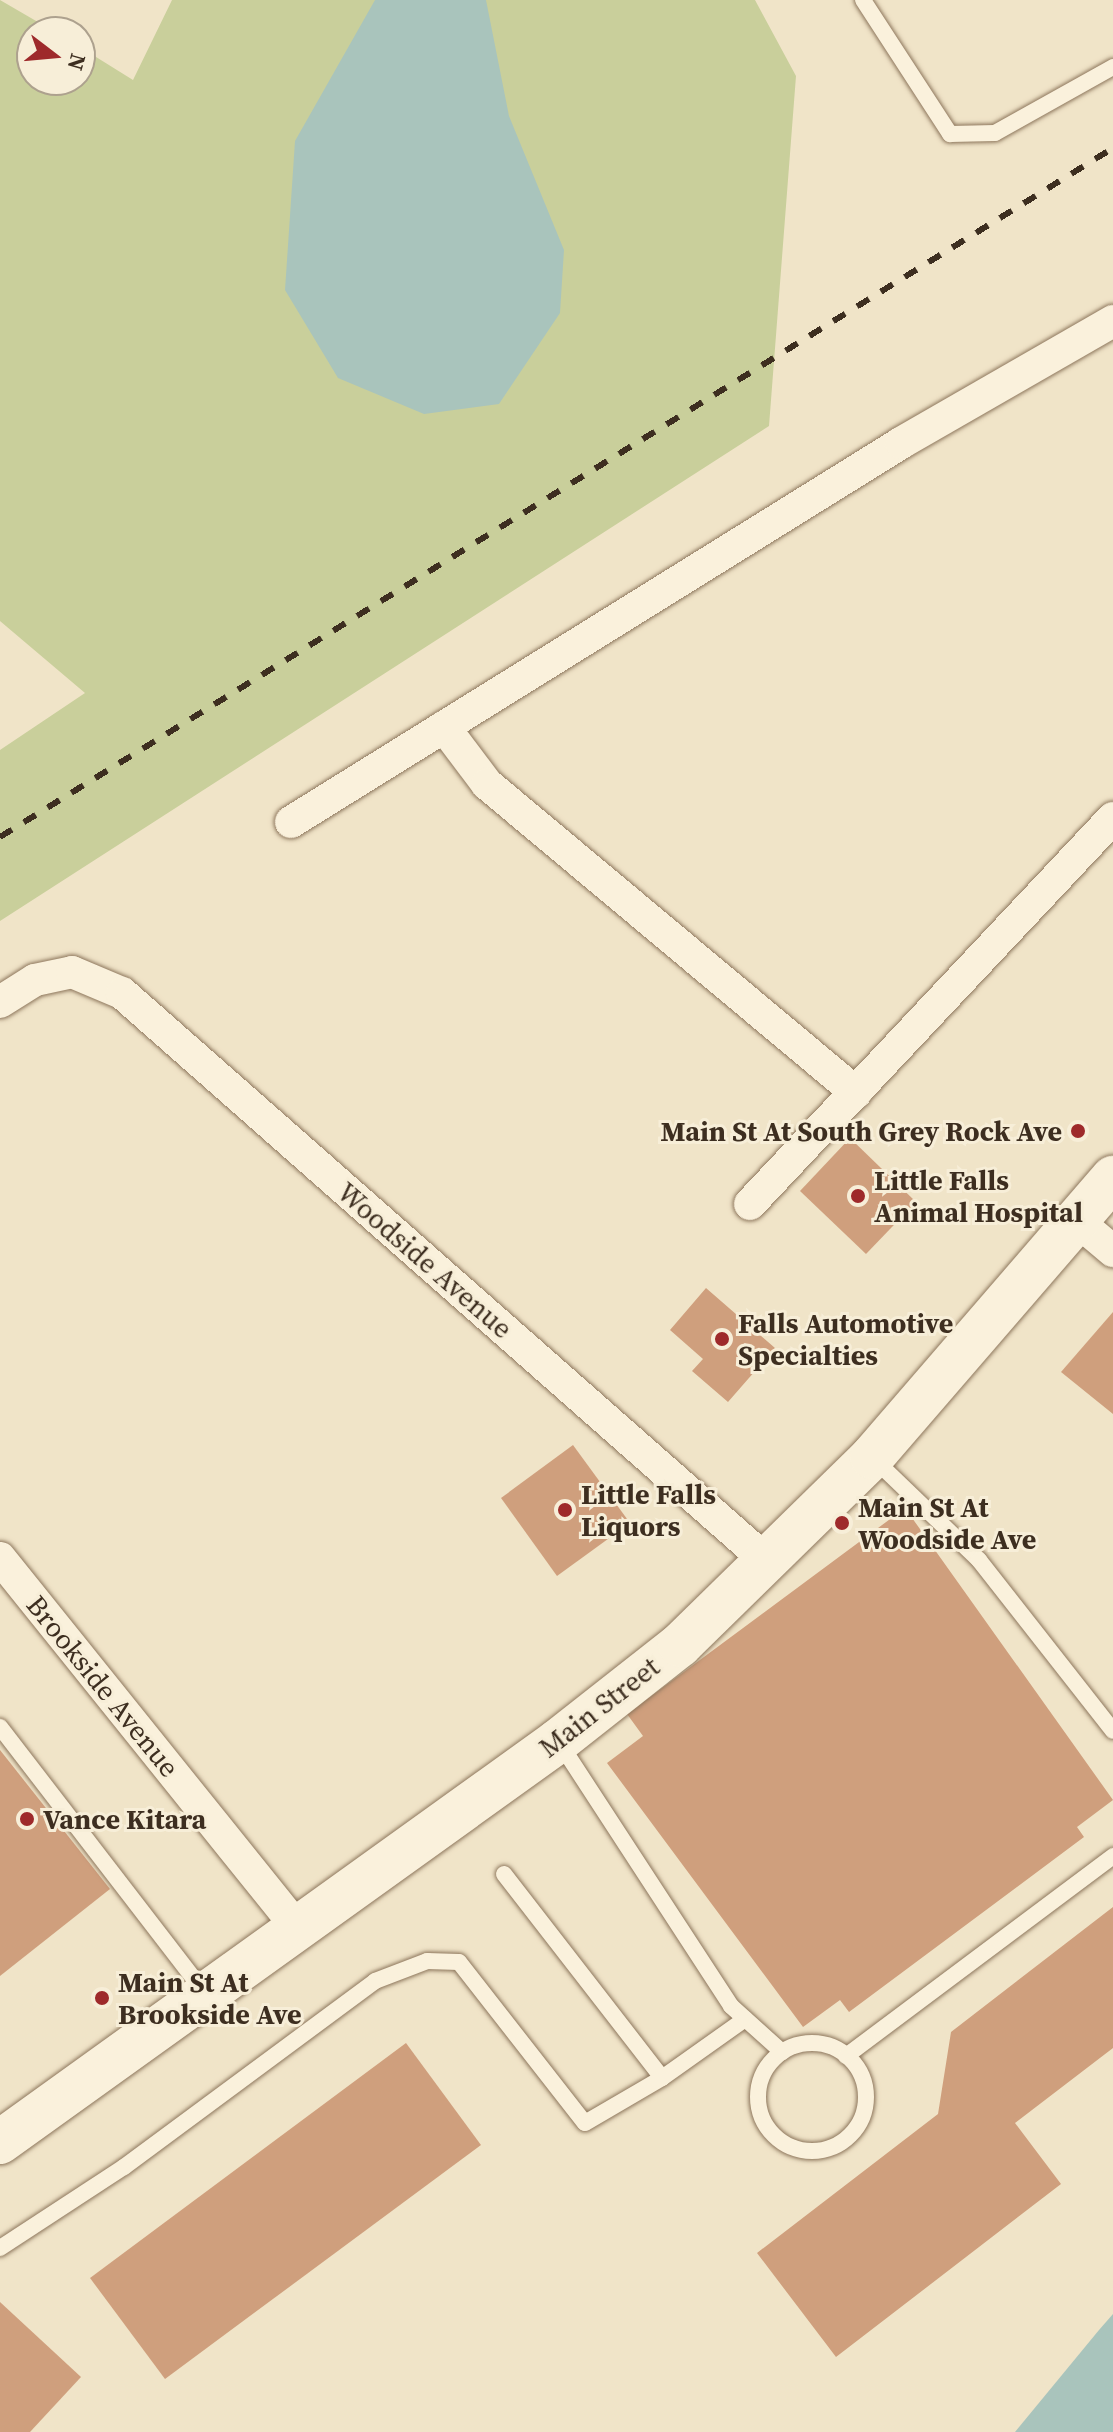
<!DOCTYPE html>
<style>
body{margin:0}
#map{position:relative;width:1113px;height:2432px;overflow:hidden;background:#f0e4c8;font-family:"Source Serif 4",serif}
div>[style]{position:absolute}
.green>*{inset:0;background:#c9cf9b}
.water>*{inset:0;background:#a9c4bc}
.building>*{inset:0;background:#cf9f7d}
.roads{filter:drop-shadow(0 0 2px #8d765c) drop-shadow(0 0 2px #8d765c)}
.lane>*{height:16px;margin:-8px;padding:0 8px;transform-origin:8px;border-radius:8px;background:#faf1dc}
.lane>.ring{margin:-8px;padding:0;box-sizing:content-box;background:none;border:16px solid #faf1dc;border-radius:50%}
.street>*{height:32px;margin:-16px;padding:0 16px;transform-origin:16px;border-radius:16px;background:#faf1dc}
.secondary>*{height:44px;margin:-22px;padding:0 22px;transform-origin:22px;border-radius:22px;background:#faf1dc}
.rail>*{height:6px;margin-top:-3px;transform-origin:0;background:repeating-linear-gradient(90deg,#3d2e20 0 14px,transparent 0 28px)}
.dots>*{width:22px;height:22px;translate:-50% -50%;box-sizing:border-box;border:4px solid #f7eed8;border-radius:50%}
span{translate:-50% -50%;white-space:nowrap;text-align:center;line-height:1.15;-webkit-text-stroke:6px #f7eed8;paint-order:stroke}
.poi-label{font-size:28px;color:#3d2e20;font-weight:700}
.right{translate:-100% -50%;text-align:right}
.left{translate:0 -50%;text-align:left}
.street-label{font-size:28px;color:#3d2e20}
.north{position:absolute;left:16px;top:16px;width:80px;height:80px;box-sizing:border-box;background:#f7eed8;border:2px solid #ada18e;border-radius:50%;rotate:106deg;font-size:22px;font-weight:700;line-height:32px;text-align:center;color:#3d2e20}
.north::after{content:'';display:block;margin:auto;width:28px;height:36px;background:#9e2a2b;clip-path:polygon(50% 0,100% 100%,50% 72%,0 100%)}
</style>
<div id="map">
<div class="green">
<div style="clip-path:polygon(0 0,55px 32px,32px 32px,32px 80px,80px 80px,80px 47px,133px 80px,172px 0,755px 0,796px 76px,769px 426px,0 921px,0 750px,85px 693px,0 621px)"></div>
</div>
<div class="water">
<div style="clip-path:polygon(375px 0,486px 0,509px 116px,564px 250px,560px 313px,499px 404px,424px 414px,338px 378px,285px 290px,295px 141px)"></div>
<div style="clip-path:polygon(1113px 2314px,1113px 2432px,1015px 2432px,1099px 2330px)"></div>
</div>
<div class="building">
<div style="clip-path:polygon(850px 1138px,916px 1202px,866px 1254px,800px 1191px)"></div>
<div style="clip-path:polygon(706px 1288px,775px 1348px,728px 1402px,692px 1371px,703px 1359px,670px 1330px)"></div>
<div style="clip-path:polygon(1113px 1312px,1113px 1414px,1061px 1372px)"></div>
<div style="clip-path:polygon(573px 1445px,630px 1523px,557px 1576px,501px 1498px)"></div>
<div style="clip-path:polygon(905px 1508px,1113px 1800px,1077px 1827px,1084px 1837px,849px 2012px,840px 2000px,803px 2027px,607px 1763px,643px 1736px,627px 1714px)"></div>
<div style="clip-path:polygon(0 1750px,110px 1889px,0 1976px)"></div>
<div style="clip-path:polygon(1113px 1907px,1113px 2048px,1015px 2123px,1061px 2184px,836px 2357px,757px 2253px,938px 2114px,951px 2032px)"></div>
<div style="clip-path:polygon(406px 2043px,481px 2145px,165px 2379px,90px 2278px)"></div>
<div style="clip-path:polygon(0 2302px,81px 2377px,30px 2432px,0 2432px)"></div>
</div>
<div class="roads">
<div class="lane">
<div style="left:863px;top:0;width:160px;rotate:57deg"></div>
<div style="left:950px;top:134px;width:45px;rotate:-1.3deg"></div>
<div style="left:995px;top:133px;width:135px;rotate:-29.2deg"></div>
<div style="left:873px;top:1458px;width:147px;rotate:43.9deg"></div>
<div style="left:979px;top:1560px;width:217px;rotate:51.9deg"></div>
<div style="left:0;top:1727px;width:334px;rotate:52.4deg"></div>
<div style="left:559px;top:1742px;width:315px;rotate:56.9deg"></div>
<div style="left:731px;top:2006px;width:69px;rotate:42deg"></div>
<div style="left:504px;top:1874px;width:258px;rotate:52.2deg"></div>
<div style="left:662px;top:2078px;width:102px;rotate:-35.4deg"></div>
<div class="ring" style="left:758px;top:2043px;width:92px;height:92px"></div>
<div style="left:846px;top:2056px;width:334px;rotate:-36.8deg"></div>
<div style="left:0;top:2248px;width:148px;rotate:-33.2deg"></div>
<div style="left:124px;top:2167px;width:312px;rotate:-36.5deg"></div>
<div style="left:375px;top:1981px;width:56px;rotate:-21deg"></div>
<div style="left:427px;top:1961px;width:32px;rotate:2deg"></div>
<div style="left:459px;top:1962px;width:204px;rotate:52deg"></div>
<div style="left:585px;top:2123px;width:89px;rotate:-30.3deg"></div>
</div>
<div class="street">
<div style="left:444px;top:727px;width:71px;rotate:53deg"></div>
<div style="left:487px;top:784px;width:481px;rotate:39.9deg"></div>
<div style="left:291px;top:822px;width:718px;rotate:-31.85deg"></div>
<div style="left:901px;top:443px;width:245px;rotate:-29.9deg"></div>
<div style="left:0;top:1002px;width:41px;rotate:-32.2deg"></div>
<div style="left:35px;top:980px;width:38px;rotate:-12deg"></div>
<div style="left:72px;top:972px;width:54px;rotate:22.8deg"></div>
<div style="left:122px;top:993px;width:862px;rotate:41.38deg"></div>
<div style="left:750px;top:1204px;width:530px;rotate:-46.76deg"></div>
<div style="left:1075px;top:1219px;width:50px;rotate:40.1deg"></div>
<div style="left:0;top:1558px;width:472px;rotate:51.2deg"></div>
</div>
<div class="secondary">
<div style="left:0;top:2142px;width:687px;rotate:-35.7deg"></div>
<div style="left:558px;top:1741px;width:155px;rotate:-38.2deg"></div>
<div style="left:680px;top:1645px;width:269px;rotate:-44.4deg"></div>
<div style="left:872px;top:1457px;width:369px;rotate:-49.2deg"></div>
</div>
</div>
<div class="rail">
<div style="left:0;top:837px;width:1309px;rotate:-31.76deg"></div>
</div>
<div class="dots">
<div style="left:1078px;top:1131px;background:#9e2a2b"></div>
<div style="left:858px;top:1196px;background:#9e2a2b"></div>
<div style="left:722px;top:1339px;background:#9e2a2b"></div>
<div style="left:565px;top:1510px;background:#9e2a2b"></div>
<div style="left:842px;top:1523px;background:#9e2a2b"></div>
<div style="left:27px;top:1819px;background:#9e2a2b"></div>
<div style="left:102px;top:1998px;background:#9e2a2b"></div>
</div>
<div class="poi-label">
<span class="right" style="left:1062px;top:1131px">Main St At South Grey Rock Ave</span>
<span class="left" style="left:874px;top:1196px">Little Falls<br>Animal Hospital</span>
<span class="left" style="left:738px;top:1339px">Falls Automotive<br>Specialties</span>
<span class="left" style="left:581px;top:1510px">Little Falls<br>Liquors</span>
<span class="left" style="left:858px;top:1523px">Main St At<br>Woodside Ave</span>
<span class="left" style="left:43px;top:1819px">Vance Kitara</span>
<span class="left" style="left:118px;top:1998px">Main St At<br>Brookside Ave</span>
</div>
<div class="street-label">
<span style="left:425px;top:1260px;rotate:41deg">Woodside Avenue</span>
<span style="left:103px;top:1686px;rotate:51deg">Brookside Avenue</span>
<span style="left:599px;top:1707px;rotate:-38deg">Main Street</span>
</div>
<div class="north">N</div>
</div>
